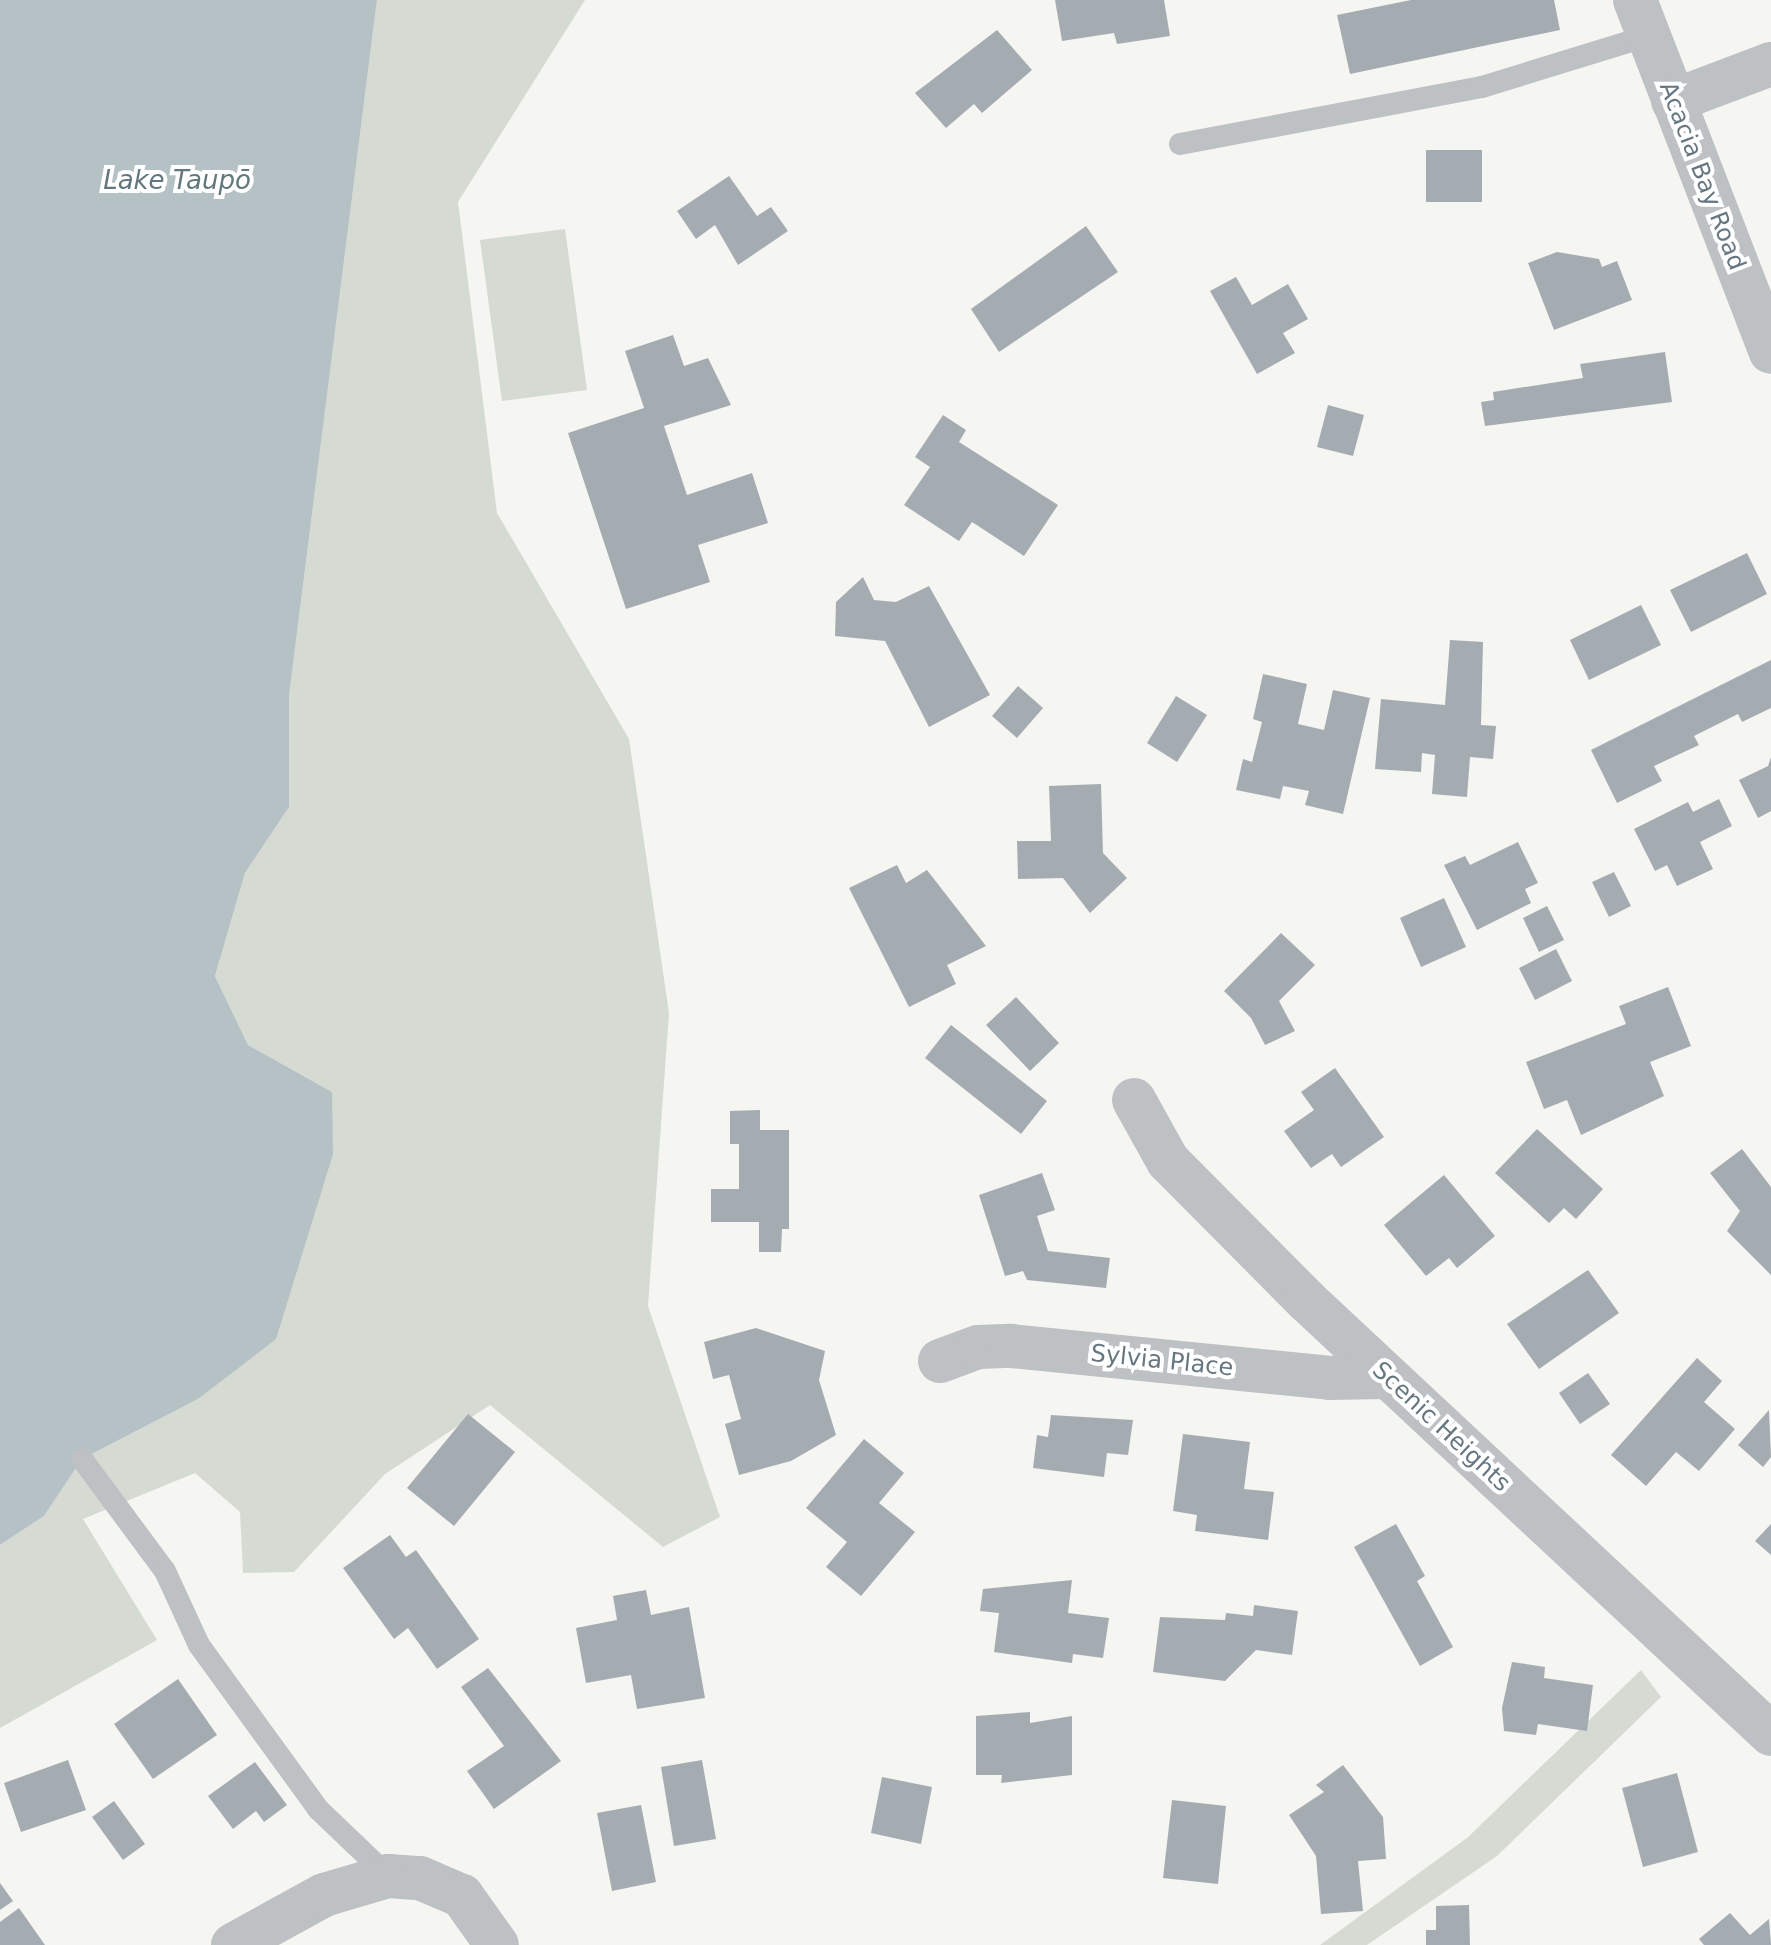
<!DOCTYPE html>
<meta charset="utf-8">
<style>
body{margin:0}
#map{position:relative;width:1771px;height:1945px;overflow:hidden;background:#f5f5f2;font-family:"DejaVu Sans",sans-serif}
div>[style]{position:absolute}
.green>*{inset:0;background:#d5dad2}
.water>*{inset:0;background:#b5c1c4}
.building>*{inset:0;background:#a5acb1}
.service>*{height:22px;margin:-11px;padding:0 11px;transform-origin:11px;border-radius:11px;background:#bdc1c4}
.minor>*{height:44px;margin:-22px;padding:0 22px;transform-origin:22px;border-radius:22px;background:#bdc1c4}
span{translate:-50% -50%;white-space:nowrap;text-align:center;line-height:1.15;-webkit-text-stroke:8px #fff;paint-order:stroke}
.street-label{font-size:24px;color:#677781}
.water-label{font-size:26px;color:#63787e;font-style:italic}
</style>
<div id="map">
<div class="green">
<div style="clip-path:polygon(377px 0,585px 0,458px 202px,497px 513px,629px 739px,669px 1013px,648px 1306px,720px 1517px,663px 1547px,490px 1405px,385px 1474px,294px 1572px,243px 1573px,240px 1512px,195px 1473px,83px 1519px,157px 1640px,0 1728px,0 1545px,44px 1516px,82px 1459px,198px 1399px,332px 1092px,248px 1045px,215px 976px,245px 873px,289px 807px,289px 696px)"></div>
<div style="clip-path:polygon(565px 229px,587px 390px,502px 401px,480px 240px)"></div>
<div style="clip-path:polygon(1641px 1670px,1661px 1697px,1497px 1856px,1367px 1945px,1320px 1945px,1467px 1838px)"></div>
</div>
<div class="water">
<div style="clip-path:polygon(0 0,377px 0,289px 696px,289px 807px,245px 873px,215px 976px,248px 1045px,332px 1092px,333px 1154px,276px 1339px,198px 1399px,82px 1459px,44px 1516px,0 1545px)"></div>
</div>
<div class="building">
<div style="clip-path:polygon(1055px 0,1164px 0,1170px 36px,1117px 44px,1114px 33px,1062px 41px)"></div>
<div style="clip-path:polygon(1411px 0,1554px 0,1560px 30px,1350px 74px,1337px 15px)"></div>
<div style="clip-path:polygon(997px 30px,1032px 70px,982px 113px,974px 104px,946px 128px,915px 93px)"></div>
<div style="clip-path:polygon(1426px 150px,1482px 150px,1482px 202px,1426px 202px)"></div>
<div style="clip-path:polygon(729px 176px,757px 216px,771px 207px,788px 231px,738px 265px,715px 225px,696px 239px,677px 211px)"></div>
<div style="clip-path:polygon(1086px 226px,1118px 272px,999px 352px,971px 309px)"></div>
<div style="clip-path:polygon(1557px 252px,1599px 259px,1602px 267px,1617px 261px,1632px 300px,1554px 330px,1528px 263px)"></div>
<div style="clip-path:polygon(1236px 277px,1252px 305px,1288px 284px,1308px 319px,1283px 333px,1295px 353px,1257px 374px,1210px 291px)"></div>
<div style="clip-path:polygon(673px 335px,684px 366px,708px 358px,731px 405px,664px 426px,687px 495px,752px 473px,768px 523px,698px 545px,710px 582px,626px 609px,568px 433px,644px 408px,625px 351px)"></div>
<div style="clip-path:polygon(1665px 352px,1672px 402px,1485px 426px,1481px 402px,1494px 400px,1493px 392px,1583px 378px,1580px 364px)"></div>
<div style="clip-path:polygon(1328px 405px,1364px 415px,1353px 456px,1317px 447px)"></div>
<div style="clip-path:polygon(943px 415px,966px 430px,959px 442px,1058px 505px,1024px 556px,972px 522px,959px 541px,904px 505px,930px 467px,915px 457px)"></div>
<div style="clip-path:polygon(1747px 553px,1767px 594px,1691px 632px,1670px 590px)"></div>
<div style="clip-path:polygon(863px 577px,874px 600px,896px 602px,929px 586px,990px 695px,929px 727px,885px 641px,835px 636px,836px 602px)"></div>
<div style="clip-path:polygon(1641px 605px,1661px 645px,1589px 680px,1570px 640px)"></div>
<div style="clip-path:polygon(1450px 640px,1483px 642px,1481px 725px,1496px 726px,1493px 759px,1470px 757px,1467px 797px,1432px 794px,1435px 755px,1422px 753px,1421px 772px,1375px 769px,1381px 699px,1445px 705px)"></div>
<div style="clip-path:polygon(1771px 660px,1771px 708px,1742px 722px,1738px 714px,1694px 736px,1699px 745px,1654px 766px,1662px 781px,1617px 803px,1591px 750px)"></div>
<div style="clip-path:polygon(1263px 674px,1307px 684px,1298px 724px,1324px 730px,1333px 690px,1370px 698px,1343px 814px,1305px 805px,1309px 791px,1283px 786px,1280px 799px,1236px 790px,1243px 759px,1252px 762px,1262px 722px,1253px 719px)"></div>
<div style="clip-path:polygon(1018px 686px,1043px 708px,1017px 738px,992px 716px)"></div>
<div style="clip-path:polygon(1176px 696px,1207px 715px,1177px 762px,1147px 743px)"></div>
<div style="clip-path:polygon(1771px 757px,1771px 811px,1758px 818px,1739px 780px,1768px 766px)"></div>
<div style="clip-path:polygon(1101px 784px,1103px 853px,1127px 878px,1090px 913px,1063px 878px,1018px 879px,1017px 841px,1051px 841px,1049px 786px)"></div>
<div style="clip-path:polygon(1719px 799px,1732px 826px,1700px 842px,1713px 869px,1677px 886px,1667px 865px,1655px 871px,1634px 829px,1688px 802px,1693px 812px)"></div>
<div style="clip-path:polygon(1518px 842px,1538px 883px,1525px 889px,1531px 903px,1477px 930px,1444px 865px,1465px 856px,1470px 865px)"></div>
<div style="clip-path:polygon(897px 865px,906px 883px,927px 870px,986px 946px,947px 965px,956px 984px,909px 1007px,849px 888px)"></div>
<div style="clip-path:polygon(1614px 872px,1631px 906px,1609px 917px,1592px 882px)"></div>
<div style="clip-path:polygon(1444px 898px,1466px 947px,1421px 967px,1400px 918px)"></div>
<div style="clip-path:polygon(1547px 906px,1564px 940px,1539px 952px,1523px 918px)"></div>
<div style="clip-path:polygon(1281px 933px,1315px 965px,1279px 1001px,1295px 1031px,1265px 1045px,1251px 1018px,1224px 991px)"></div>
<div style="clip-path:polygon(1556px 949px,1572px 981px,1535px 1000px,1519px 968px)"></div>
<div style="clip-path:polygon(1668px 987px,1691px 1046px,1650px 1062px,1664px 1096px,1581px 1135px,1567px 1100px,1544px 1109px,1526px 1062px,1626px 1024px,1619px 1006px)"></div>
<div style="clip-path:polygon(1016px 997px,1059px 1043px,1030px 1071px,986px 1025px)"></div>
<div style="clip-path:polygon(951px 1025px,1047px 1101px,1021px 1134px,925px 1058px)"></div>
<div style="clip-path:polygon(1335px 1068px,1384px 1137px,1341px 1167px,1332px 1154px,1311px 1168px,1284px 1131px,1314px 1110px,1301px 1092px)"></div>
<div style="clip-path:polygon(760px 1110px,760px 1130px,789px 1130px,789px 1229px,782px 1229px,781px 1252px,759px 1252px,759px 1222px,711px 1222px,711px 1189px,739px 1189px,739px 1144px,730px 1144px,730px 1111px)"></div>
<div style="clip-path:polygon(1537px 1129px,1603px 1189px,1576px 1219px,1564px 1208px,1549px 1223px,1495px 1173px)"></div>
<div style="clip-path:polygon(1742px 1149px,1771px 1187px,1771px 1275px,1727px 1231px,1740px 1211px,1710px 1173px)"></div>
<div style="clip-path:polygon(1042px 1173px,1055px 1210px,1037px 1216px,1048px 1251px,1110px 1258px,1106px 1288px,1027px 1280px,1023px 1271px,1005px 1276px,979px 1195px)"></div>
<div style="clip-path:polygon(1444px 1175px,1495px 1236px,1457px 1268px,1449px 1258px,1426px 1276px,1384px 1225px)"></div>
<div style="clip-path:polygon(1588px 1270px,1619px 1313px,1539px 1369px,1507px 1324px)"></div>
<div style="clip-path:polygon(756px 1328px,825px 1351px,819px 1380px,836px 1435px,791px 1461px,739px 1475px,725px 1424px,741px 1419px,729px 1375px,713px 1379px,704px 1342px)"></div>
<div style="clip-path:polygon(1697px 1358px,1722px 1381px,1704px 1402px,1735px 1429px,1699px 1471px,1676px 1452px,1646px 1486px,1611px 1455px)"></div>
<div style="clip-path:polygon(1588px 1373px,1610px 1404px,1580px 1424px,1559px 1393px)"></div>
<div style="clip-path:polygon(1769px 1410px,1771px 1457px,1763px 1467px,1738px 1445px)"></div>
<div style="clip-path:polygon(468px 1414px,515px 1452px,454px 1526px,407px 1488px)"></div>
<div style="clip-path:polygon(1051px 1415px,1133px 1420px,1128px 1455px,1107px 1453px,1104px 1477px,1033px 1468px,1037px 1435px,1048px 1437px)"></div>
<div style="clip-path:polygon(1183px 1434px,1250px 1442px,1244px 1489px,1274px 1492px,1268px 1540px,1195px 1531px,1197px 1515px,1173px 1511px)"></div>
<div style="clip-path:polygon(864px 1439px,904px 1473px,879px 1503px,915px 1532px,861px 1596px,826px 1567px,847px 1542px,806px 1508px)"></div>
<div style="clip-path:polygon(1396px 1524px,1425px 1576px,1417px 1581px,1453px 1647px,1420px 1666px,1354px 1547px)"></div>
<div style="clip-path:polygon(1771px 1524px,1771px 1555px,1755px 1541px)"></div>
<div style="clip-path:polygon(390px 1535px,406px 1557px,416px 1550px,479px 1639px,437px 1669px,408px 1628px,394px 1639px,343px 1568px)"></div>
<div style="clip-path:polygon(1072px 1580px,1068px 1613px,1109px 1618px,1103px 1658px,1073px 1654px,1072px 1663px,994px 1652px,999px 1613px,980px 1611px,983px 1589px)"></div>
<div style="clip-path:polygon(646px 1590px,651px 1615px,689px 1607px,705px 1698px,637px 1709px,631px 1675px,586px 1683px,576px 1628px,617px 1620px,613px 1596px)"></div>
<div style="clip-path:polygon(1254px 1605px,1298px 1611px,1292px 1655px,1256px 1650px,1225px 1681px,1153px 1672px,1160px 1617px,1225px 1620px,1226px 1613px,1253px 1616px)"></div>
<div style="clip-path:polygon(1512px 1662px,1545px 1667px,1544px 1678px,1593px 1685px,1587px 1731px,1538px 1724px,1536px 1735px,1504px 1731px,1502px 1708px)"></div>
<div style="clip-path:polygon(488px 1668px,561px 1761px,494px 1809px,467px 1771px,504px 1746px,461px 1687px)"></div>
<div style="clip-path:polygon(178px 1679px,217px 1735px,153px 1779px,114px 1724px)"></div>
<div style="clip-path:polygon(1030px 1712px,1030px 1723px,1072px 1716px,1072px 1775px,1001px 1783px,1002px 1775px,976px 1775px,976px 1716px)"></div>
<div style="clip-path:polygon(68px 1760px,86px 1810px,21px 1832px,4px 1783px)"></div>
<div style="clip-path:polygon(702px 1760px,716px 1839px,674px 1846px,661px 1767px)"></div>
<div style="clip-path:polygon(255px 1762px,287px 1805px,264px 1822px,256px 1811px,233px 1829px,208px 1796px)"></div>
<div style="clip-path:polygon(1343px 1765px,1383px 1817px,1386px 1859px,1358px 1861px,1363px 1911px,1321px 1914px,1316px 1856px,1289px 1815px,1324px 1792px,1316px 1785px)"></div>
<div style="clip-path:polygon(1677px 1773px,1698px 1852px,1643px 1867px,1622px 1788px)"></div>
<div style="clip-path:polygon(882px 1777px,932px 1787px,921px 1844px,871px 1833px)"></div>
<div style="clip-path:polygon(1172px 1800px,1226px 1806px,1218px 1884px,1163px 1878px)"></div>
<div style="clip-path:polygon(114px 1801px,145px 1844px,123px 1860px,92px 1817px)"></div>
<div style="clip-path:polygon(641px 1805px,656px 1882px,612px 1891px,597px 1813px)"></div>
<div style="clip-path:polygon(0 1883px,13px 1901px,0 1910px)"></div>
<div style="clip-path:polygon(1469px 1905px,1470px 1945px,1426px 1945px,1426px 1930px,1436px 1930px,1436px 1906px)"></div>
<div style="clip-path:polygon(19px 1908px,45px 1945px,0 1945px,0 1922px)"></div>
<div style="clip-path:polygon(1730px 1913px,1750px 1935px,1769px 1919px,1771px 1945px,1704px 1945px,1699px 1939px)"></div>
</div>
<div class="service">
<div style="left:1180px;top:144px;width:307px;rotate:-10.7deg"></div>
<div style="left:1482px;top:87px;width:174px;rotate:-17.1deg"></div>
<div style="left:82px;top:1459px;width:139px;rotate:53.5deg"></div>
<div style="left:165px;top:1571px;width:81px;rotate:65.3deg"></div>
<div style="left:199px;top:1645px;width:203px;rotate:54deg"></div>
<div style="left:318px;top:1809px;width:97px;rotate:43.7deg"></div>
</div>
<div class="minor">
<div style="left:1635px;top:0;width:377px;rotate:68.9deg"></div>
<div style="left:1673px;top:101px;width:105px;rotate:-20.7deg"></div>
<div style="left:1134px;top:1100px;width:70px;rotate:60.9deg"></div>
<div style="left:1168px;top:1161px;width:196px;rotate:45.2deg"></div>
<div style="left:1306px;top:1300px;width:636px;rotate:43.03deg"></div>
<div style="left:940px;top:1361px;width:40px;rotate:-20.2deg"></div>
<div style="left:978px;top:1347px;width:33px;rotate:-2deg"></div>
<div style="left:1011px;top:1346px;width:321px;rotate:5.7deg"></div>
<div style="left:1330px;top:1378px;width:55px;rotate:-1deg"></div>
<div style="left:233px;top:1945px;width:104px;rotate:-28.8deg"></div>
<div style="left:324px;top:1895px;width:67px;rotate:-16.5deg"></div>
<div style="left:388px;top:1876px;width:32px;rotate:4deg"></div>
<div style="left:420px;top:1878px;width:46px;rotate:23.2deg"></div>
<div style="left:462px;top:1896px;width:60px;rotate:54.5deg"></div>
</div>
<div class="street-label">
<span style="left:1702px;top:176px;rotate:69deg">Acacia Bay Road</span>
<span style="left:1162px;top:1361px;rotate:6deg">Sylvia Place</span>
<span style="left:1441px;top:1427px;rotate:43deg">Scenic Heights</span>
</div>
<div class="water-label">
<span style="left:177px;top:181px">Lake Taupō</span>
</div>
</div>
